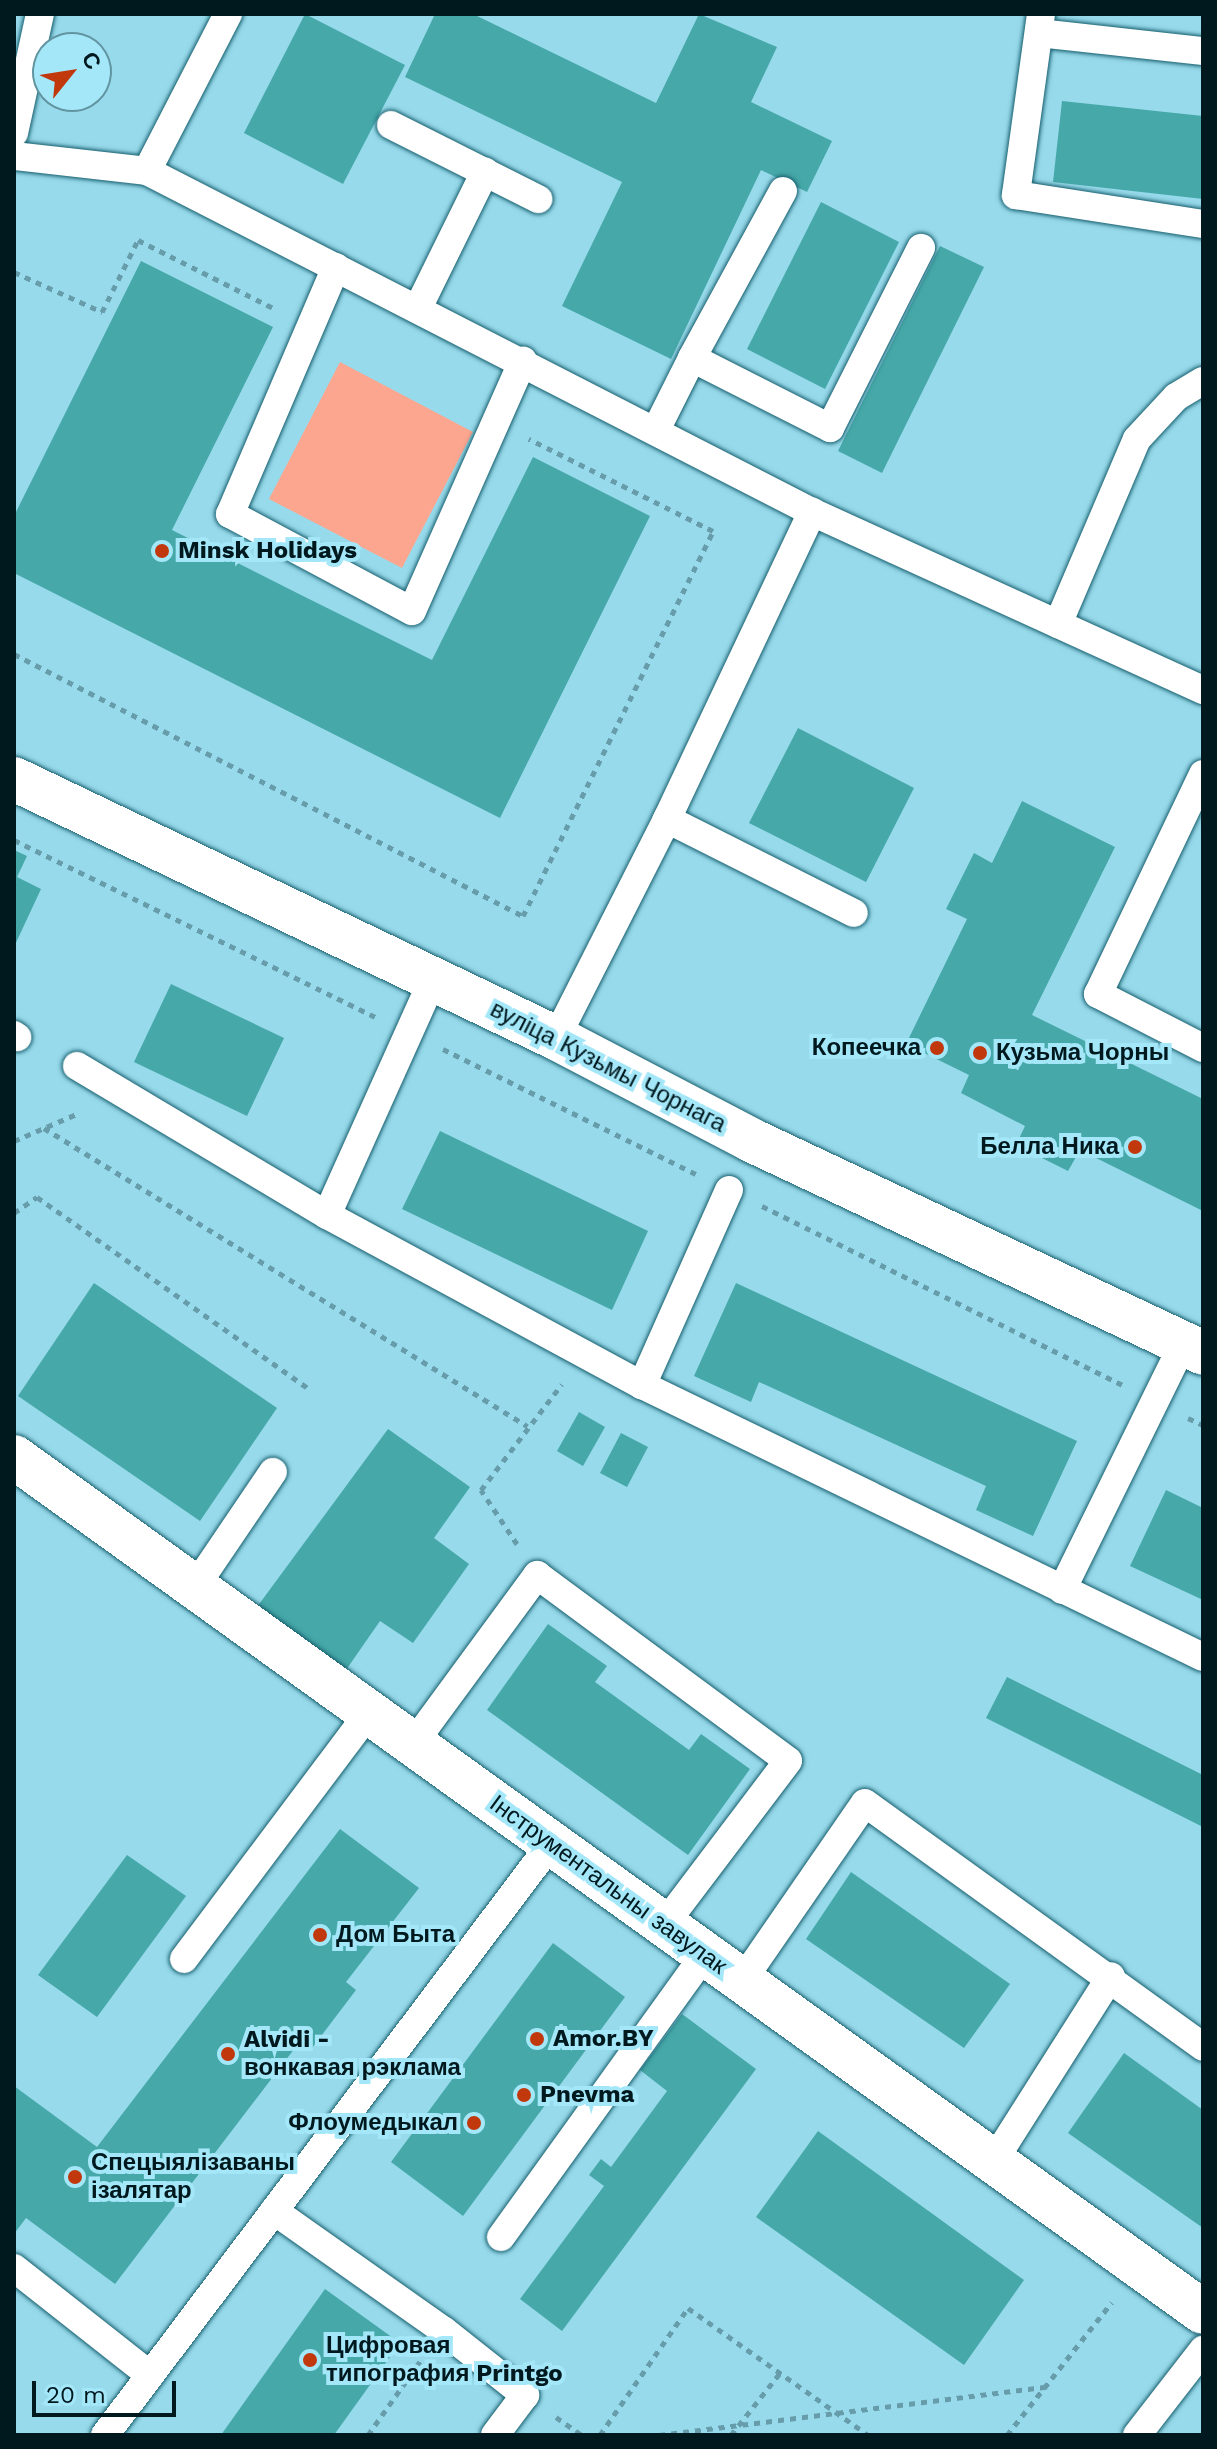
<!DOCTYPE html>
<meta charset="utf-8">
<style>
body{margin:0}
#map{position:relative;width:1217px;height:2449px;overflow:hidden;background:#97daeb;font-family:"Work Sans",sans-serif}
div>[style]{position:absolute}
.green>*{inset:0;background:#fda68f}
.building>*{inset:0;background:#46a8a8}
.path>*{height:5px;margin-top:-2.5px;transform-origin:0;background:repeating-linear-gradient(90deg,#679caa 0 6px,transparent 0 12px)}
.roads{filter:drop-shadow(0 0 2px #165e6d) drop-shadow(0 0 2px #165e6d)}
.service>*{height:28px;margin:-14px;padding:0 14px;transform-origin:14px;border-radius:14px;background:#fff}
.minor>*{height:44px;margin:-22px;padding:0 22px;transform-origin:22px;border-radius:22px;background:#fff}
.secondary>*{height:44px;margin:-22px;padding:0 22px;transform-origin:22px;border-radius:22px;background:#fff}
.dots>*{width:22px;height:22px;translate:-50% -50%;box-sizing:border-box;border:4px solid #a4e7f8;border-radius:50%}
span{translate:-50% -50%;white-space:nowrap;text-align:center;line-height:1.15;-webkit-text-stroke:8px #a4e7f8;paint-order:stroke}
.poi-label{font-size:24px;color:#00191f;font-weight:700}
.left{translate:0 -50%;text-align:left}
.right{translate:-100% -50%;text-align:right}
.street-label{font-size:24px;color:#00191f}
.frame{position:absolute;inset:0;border:16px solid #00191f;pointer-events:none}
.north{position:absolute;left:32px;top:32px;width:80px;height:80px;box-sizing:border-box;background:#a4e7f8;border:2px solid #6295a1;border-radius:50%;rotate:60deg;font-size:22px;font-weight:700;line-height:32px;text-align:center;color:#00191f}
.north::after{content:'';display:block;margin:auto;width:28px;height:36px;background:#c1380c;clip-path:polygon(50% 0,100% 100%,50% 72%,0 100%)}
.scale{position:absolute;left:32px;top:2381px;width:144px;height:36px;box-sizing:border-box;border:4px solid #00191f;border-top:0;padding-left:10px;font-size:24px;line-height:28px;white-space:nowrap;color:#00191f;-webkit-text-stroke:6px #a4e7f8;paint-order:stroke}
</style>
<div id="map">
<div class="green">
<div style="clip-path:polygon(340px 362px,473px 432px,402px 568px,269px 499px)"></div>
</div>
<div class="building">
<div style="clip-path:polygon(305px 14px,405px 65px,343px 184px,244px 133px)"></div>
<div style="clip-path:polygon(435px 14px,473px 14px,656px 103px,699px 14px,777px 47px,751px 102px,832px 141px,807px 192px,761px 170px,671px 359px,562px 306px,622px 182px,405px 77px)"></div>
<div style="clip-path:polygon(1062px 101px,1203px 116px,1203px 199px,1053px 182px)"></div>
<div style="clip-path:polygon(821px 202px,899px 242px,825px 389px,747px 349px)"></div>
<div style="clip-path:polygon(940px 246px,984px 267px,882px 473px,838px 451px)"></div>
<div style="clip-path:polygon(141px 261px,273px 327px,172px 530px,301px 595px,432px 660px,533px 457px,650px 516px,500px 818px,14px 573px,14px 516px)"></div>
<div style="clip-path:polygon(798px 728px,914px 788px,866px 882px,749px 823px)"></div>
<div style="clip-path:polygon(1022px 801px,1115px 847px,1032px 1015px,1203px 1099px,1203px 1211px,1080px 1150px,1068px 1171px,1016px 1145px,1025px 1126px,961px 1093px,969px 1075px,906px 1044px,967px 919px,946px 909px,974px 853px,992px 863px)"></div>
<div style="clip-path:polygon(14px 850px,27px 856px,17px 877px,41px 889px,14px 947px)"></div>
<div style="clip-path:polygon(171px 984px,284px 1038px,247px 1116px,134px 1062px)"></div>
<div style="clip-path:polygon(440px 1131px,648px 1231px,612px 1310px,402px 1209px)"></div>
<div style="clip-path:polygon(94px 1283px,277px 1408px,200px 1521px,18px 1396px)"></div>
<div style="clip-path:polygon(736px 1283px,1077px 1441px,1033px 1536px,976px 1510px,986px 1486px,759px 1382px,751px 1402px,694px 1376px)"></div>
<div style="clip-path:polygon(579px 1412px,605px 1427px,583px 1466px,557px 1451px)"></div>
<div style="clip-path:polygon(388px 1429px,470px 1487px,434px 1538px,469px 1564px,413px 1643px,380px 1621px,346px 1670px,257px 1607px)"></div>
<div style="clip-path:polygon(621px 1433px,648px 1447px,627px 1487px,600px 1473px)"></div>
<div style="clip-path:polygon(1166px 1490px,1203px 1508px,1203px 1600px,1130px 1566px)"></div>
<div style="clip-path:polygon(548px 1624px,607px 1666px,595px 1682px,689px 1750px,701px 1734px,750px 1769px,688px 1855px,487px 1710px)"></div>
<div style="clip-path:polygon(1007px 1677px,1203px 1775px,1203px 1827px,986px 1718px)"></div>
<div style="clip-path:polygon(340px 1829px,419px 1888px,346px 1982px,356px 1990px,312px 2048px,301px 2040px,115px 2284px,26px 2218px,14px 2234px,14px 2086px,97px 2147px)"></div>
<div style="clip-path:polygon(127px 1855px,186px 1896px,97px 2017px,38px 1975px)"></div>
<div style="clip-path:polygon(851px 1872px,1010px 1984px,964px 2048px,806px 1939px)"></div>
<div style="clip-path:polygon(553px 1943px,625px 1997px,463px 2216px,391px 2162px)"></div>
<div style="clip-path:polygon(682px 2014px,756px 2069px,562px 2331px,520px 2299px,604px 2186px,589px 2175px,601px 2159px,611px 2167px,667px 2091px,640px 2070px)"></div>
<div style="clip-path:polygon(1124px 2053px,1203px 2110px,1203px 2228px,1068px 2133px)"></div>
<div style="clip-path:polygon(818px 2131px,1024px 2280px,964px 2365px,756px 2217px)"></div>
<div style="clip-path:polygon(325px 2289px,400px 2343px,334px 2435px,221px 2435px)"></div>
</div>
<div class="path">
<div style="left:14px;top:272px;width:97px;rotate:24.4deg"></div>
<div style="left:102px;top:312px;width:80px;rotate:-63.4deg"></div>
<div style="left:138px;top:240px;width:153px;rotate:26.7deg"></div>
<div style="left:14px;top:654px;width:572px;rotate:27.24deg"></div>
<div style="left:523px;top:916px;width:429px;rotate:-63.7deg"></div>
<div style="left:713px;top:531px;width:206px;rotate:-153.4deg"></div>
<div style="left:14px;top:840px;width:403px;rotate:26.1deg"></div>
<div style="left:443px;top:1049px;width:282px;rotate:26.3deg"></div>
<div style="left:44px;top:1128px;width:568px;rotate:31.67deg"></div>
<div style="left:14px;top:1141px;width:71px;rotate:-23.3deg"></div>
<div style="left:762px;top:1206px;width:402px;rotate:26.4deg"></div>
<div style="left:14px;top:1213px;width:28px;rotate:-35deg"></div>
<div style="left:37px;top:1197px;width:335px;rotate:35.2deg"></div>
<div style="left:1188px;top:1418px;width:17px;rotate:25deg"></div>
<div style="left:517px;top:1544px;width:65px;rotate:-123.7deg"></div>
<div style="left:481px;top:1490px;width:133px;rotate:-52.6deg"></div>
<div style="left:556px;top:2417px;width:32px;rotate:35deg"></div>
<div style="left:368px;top:2435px;width:92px;rotate:-54.8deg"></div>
<div style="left:600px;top:2435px;width:155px;rotate:-55.3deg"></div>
<div style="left:688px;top:2308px;width:220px;rotate:35.2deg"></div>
<div style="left:659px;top:2435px;width:390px;rotate:-7.1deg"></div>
<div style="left:731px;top:2435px;width:79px;rotate:-51.7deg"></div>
<div style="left:1007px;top:2435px;width:169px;rotate:-51.7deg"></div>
</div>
<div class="roads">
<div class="service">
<div style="left:1041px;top:14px;width:183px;rotate:97.9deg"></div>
<div style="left:1016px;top:195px;width:189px;rotate:8.8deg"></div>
<div style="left:1039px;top:33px;width:165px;rotate:6.3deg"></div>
<div style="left:391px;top:125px;width:165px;rotate:26.7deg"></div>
<div style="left:14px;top:133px;width:122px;rotate:-77.7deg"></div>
<div style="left:14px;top:156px;width:134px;rotate:6.4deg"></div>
<div style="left:147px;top:171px;width:747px;rotate:27.15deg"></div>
<div style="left:812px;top:512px;width:430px;rotate:24.5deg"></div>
<div style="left:147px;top:171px;width:177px;rotate:-62.7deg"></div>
<div style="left:783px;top:191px;width:190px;rotate:118.6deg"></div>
<div style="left:692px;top:358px;width:155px;rotate:26.9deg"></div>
<div style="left:830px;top:428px;width:202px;rotate:-63.2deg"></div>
<div style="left:336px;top:267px;width:269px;rotate:113.2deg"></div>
<div style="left:230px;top:514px;width:206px;rotate:28.1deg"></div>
<div style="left:412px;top:611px;width:274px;rotate:-66.1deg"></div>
<div style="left:418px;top:308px;width:152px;rotate:-63.8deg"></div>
<div style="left:656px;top:430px;width:80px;rotate:-63.4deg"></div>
<div style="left:1058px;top:624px;width:201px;rotate:-66.9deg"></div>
<div style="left:1137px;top:439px;width:57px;rotate:-47.1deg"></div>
<div style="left:1176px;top:397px;width:31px;rotate:-31deg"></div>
<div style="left:1203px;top:774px;width:244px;rotate:115.5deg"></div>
<div style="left:1098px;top:994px;width:118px;rotate:27.2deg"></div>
<div style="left:667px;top:819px;width:209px;rotate:26.7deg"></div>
<div style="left:14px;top:1035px;width:4px;rotate:34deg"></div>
<div style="left:556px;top:1038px;width:246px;rotate:-63.1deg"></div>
<div style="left:667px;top:819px;width:340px;rotate:-64.7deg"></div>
<div style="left:77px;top:1066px;width:291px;rotate:30.8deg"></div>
<div style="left:327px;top:1215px;width:358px;rotate:28.4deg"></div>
<div style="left:729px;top:1190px;width:214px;rotate:114deg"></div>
<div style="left:642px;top:1385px;width:623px;rotate:25.87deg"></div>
<div style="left:327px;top:1215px;width:259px;rotate:-65.8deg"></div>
<div style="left:195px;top:1587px;width:139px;rotate:-55.9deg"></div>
<div style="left:1062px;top:1590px;width:274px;rotate:-63.8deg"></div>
<div style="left:413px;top:1744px;width:210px;rotate:-53.7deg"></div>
<div style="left:537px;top:1575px;width:312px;rotate:36.5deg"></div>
<div style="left:788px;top:1761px;width:206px;rotate:127.1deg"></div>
<div style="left:184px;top:1959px;width:308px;rotate:-53.1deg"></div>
<div style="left:742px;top:1981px;width:216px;rotate:-55.4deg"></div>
<div style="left:865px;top:1803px;width:417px;rotate:35.8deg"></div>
<div style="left:993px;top:2162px;width:220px;rotate:-57.6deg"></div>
<div style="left:274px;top:2211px;width:207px;rotate:35.2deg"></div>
<div style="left:443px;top:2330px;width:105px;rotate:38.4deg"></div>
<div style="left:525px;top:2395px;width:50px;rotate:126.9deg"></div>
<div style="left:501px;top:2237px;width:347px;rotate:-54.2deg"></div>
<div style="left:14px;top:2268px;width:173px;rotate:38.2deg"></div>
<div style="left:105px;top:2435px;width:740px;rotate:-52.96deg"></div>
<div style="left:1137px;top:2435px;width:108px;rotate:-52.2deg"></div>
</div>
<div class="minor">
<div style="left:14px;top:1457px;width:1464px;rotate:35.72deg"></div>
</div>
<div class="secondary">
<div style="left:14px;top:779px;width:601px;rotate:25.54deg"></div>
<div style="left:556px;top:1038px;width:220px;rotate:27.6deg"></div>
<div style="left:751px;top:1140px;width:500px;rotate:25.2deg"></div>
</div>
</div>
<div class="dots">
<div style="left:162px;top:551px;background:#c1380c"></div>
<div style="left:937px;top:1048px;background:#c1380c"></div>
<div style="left:980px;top:1053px;background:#c1380c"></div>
<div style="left:1135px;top:1147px;background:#c1380c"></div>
<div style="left:320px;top:1935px;background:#c1380c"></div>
<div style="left:537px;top:2039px;background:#c1380c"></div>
<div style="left:228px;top:2054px;background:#c1380c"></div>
<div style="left:524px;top:2095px;background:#c1380c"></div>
<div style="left:474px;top:2123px;background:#c1380c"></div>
<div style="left:75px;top:2177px;background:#c1380c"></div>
<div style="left:310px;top:2360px;background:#c1380c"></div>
</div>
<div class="poi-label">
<span class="left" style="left:178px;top:551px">Minsk Holidays</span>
<span class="right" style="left:921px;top:1048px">Копеечка</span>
<span class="left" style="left:996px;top:1053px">Кузьма Чорны</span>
<span class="right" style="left:1119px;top:1147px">Белла Ника</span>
<span class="left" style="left:336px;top:1935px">Дом Быта</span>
<span class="left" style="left:553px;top:2039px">Amor.BY</span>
<span class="left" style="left:244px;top:2054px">Alvidi -<br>вонкавая рэклама</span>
<span class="left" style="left:540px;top:2095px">Pnevma</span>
<span class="right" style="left:458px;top:2123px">Флоумедыкал</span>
<span class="left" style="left:91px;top:2177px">Спецыялізаваны<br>ізалятар</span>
<span class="left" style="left:326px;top:2360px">Цифровая<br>типография Printgo</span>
</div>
<div class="street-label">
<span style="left:608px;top:1067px;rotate:27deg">вуліца Кузьмы Чорнага</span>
<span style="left:608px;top:1885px;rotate:36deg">Інструментальны завулак</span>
</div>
<div class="frame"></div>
<div class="north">С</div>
<div class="scale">20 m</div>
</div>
